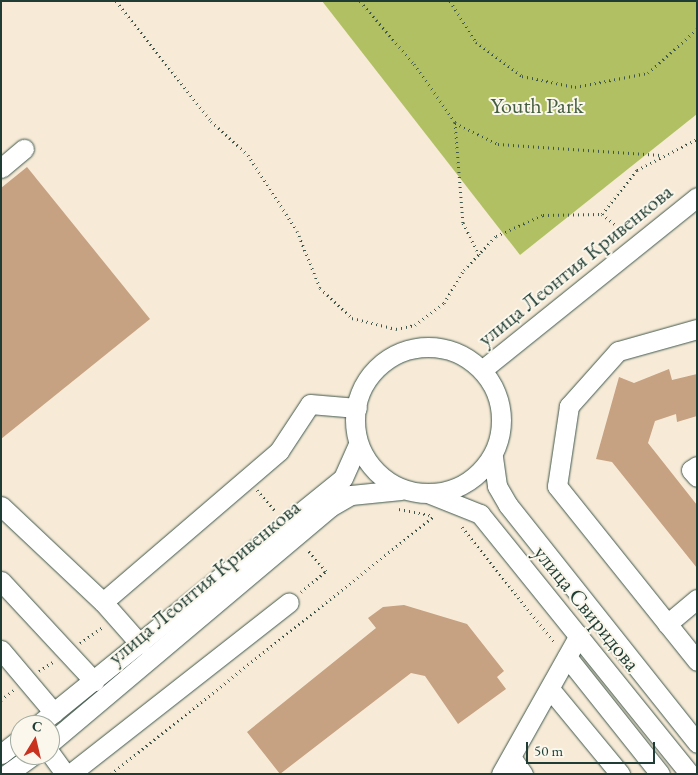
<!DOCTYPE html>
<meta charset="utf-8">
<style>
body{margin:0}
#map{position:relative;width:698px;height:775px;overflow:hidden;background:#f7ebd7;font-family:"EB Garamond",serif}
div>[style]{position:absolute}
.green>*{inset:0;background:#b1c063}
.building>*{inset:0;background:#c6a182}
.path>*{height:3px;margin-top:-1.5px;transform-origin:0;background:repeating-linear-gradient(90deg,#3f574c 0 1px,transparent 0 5px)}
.roads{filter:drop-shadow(0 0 1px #3f574c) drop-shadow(0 0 1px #3f574c)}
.minor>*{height:19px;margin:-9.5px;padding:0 9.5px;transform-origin:9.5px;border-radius:9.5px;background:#fff}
.minor>.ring{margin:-9.5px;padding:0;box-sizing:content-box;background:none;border:19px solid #fff;border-radius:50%}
span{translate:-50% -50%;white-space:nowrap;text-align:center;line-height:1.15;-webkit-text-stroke:4px #fbf7ec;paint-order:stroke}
.park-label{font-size:22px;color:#445e40}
.street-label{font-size:22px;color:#1f3d34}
.frame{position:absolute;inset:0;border:2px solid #1f3d34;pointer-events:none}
.north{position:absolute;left:10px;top:715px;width:50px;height:50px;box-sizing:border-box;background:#fbf7ec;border:1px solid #a3ada2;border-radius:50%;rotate:9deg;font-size:14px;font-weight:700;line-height:20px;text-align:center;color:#1f3d34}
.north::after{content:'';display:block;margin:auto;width:18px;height:22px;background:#c8321e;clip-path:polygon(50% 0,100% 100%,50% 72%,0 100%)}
.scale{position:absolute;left:526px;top:742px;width:129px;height:22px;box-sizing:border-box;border:2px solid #1f3d34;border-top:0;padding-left:6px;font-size:15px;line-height:18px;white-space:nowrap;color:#1f3d34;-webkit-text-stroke:4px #fbf7ec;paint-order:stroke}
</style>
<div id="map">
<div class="green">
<div style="clip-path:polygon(322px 1px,697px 1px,697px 114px,520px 255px)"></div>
</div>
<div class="building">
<div style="clip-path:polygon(27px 167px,150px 319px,1px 439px,1px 188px)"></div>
<div style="clip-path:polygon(669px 369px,672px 380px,697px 374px,697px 416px,677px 422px,676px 414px,655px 421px,648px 443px,697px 505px,697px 568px,612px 462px,596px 459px,619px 377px,634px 383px)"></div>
<div style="clip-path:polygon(404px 605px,467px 624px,504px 671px,497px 677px,506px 689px,458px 724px,425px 676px,411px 673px,280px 774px,247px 732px,376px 628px,368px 618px,383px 607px)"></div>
</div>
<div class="path">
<div style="left:116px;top:1px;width:153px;rotate:51.6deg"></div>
<div style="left:211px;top:121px;width:50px;rotate:42.6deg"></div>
<div style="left:248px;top:155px;width:90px;rotate:57.2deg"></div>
<div style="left:297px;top:231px;width:61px;rotate:68deg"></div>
<div style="left:320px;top:288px;width:44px;rotate:43.2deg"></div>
<div style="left:352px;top:318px;width:45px;rotate:14deg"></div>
<div style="left:396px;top:329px;width:19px;rotate:-12deg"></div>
<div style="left:415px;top:325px;width:36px;rotate:-37deg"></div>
<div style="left:444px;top:303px;width:39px;rotate:-59deg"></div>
<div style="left:464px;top:270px;width:47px;rotate:-46.7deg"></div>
<div style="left:496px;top:236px;width:51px;rotate:-24.1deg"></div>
<div style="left:543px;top:215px;width:59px;rotate:-1deg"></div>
<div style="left:602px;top:214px;width:29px;rotate:38deg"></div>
<div style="left:360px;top:1px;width:83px;rotate:49.4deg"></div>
<div style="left:414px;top:64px;width:71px;rotate:54.7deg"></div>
<div style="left:455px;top:122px;width:101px;rotate:85.5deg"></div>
<div style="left:463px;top:223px;width:36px;rotate:63deg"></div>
<div style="left:450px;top:1px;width:49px;rotate:57.6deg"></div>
<div style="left:476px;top:42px;width:57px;rotate:36.5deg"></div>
<div style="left:522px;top:76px;width:54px;rotate:11.7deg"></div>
<div style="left:575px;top:87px;width:74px;rotate:-10.9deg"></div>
<div style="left:648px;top:73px;width:66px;rotate:-41.9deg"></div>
<div style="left:455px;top:123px;width:48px;rotate:26deg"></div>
<div style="left:498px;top:144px;width:163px;rotate:3.9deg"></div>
<div style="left:602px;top:214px;width:56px;rotate:-51.5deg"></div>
<div style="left:637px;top:170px;width:68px;rotate:-27.3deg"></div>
<div style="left:257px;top:490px;width:29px;rotate:49deg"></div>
<div style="left:399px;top:509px;width:32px;rotate:11deg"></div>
<div style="left:462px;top:527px;width:149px;rotate:51.3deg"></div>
<div style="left:301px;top:592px;width:33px;rotate:-40deg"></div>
<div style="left:326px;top:571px;width:29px;rotate:-131deg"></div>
<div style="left:80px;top:643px;width:29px;rotate:-35deg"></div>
<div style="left:39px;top:671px;width:17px;rotate:-33deg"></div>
<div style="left:1px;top:700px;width:16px;rotate:-38deg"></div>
<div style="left:111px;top:774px;width:413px;rotate:-38.6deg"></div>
</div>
<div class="roads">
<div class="minor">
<div style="left:1px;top:168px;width:30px;rotate:-40deg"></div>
<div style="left:697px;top:329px;width:82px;rotate:164.4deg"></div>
<div style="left:618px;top:351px;width:74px;rotate:131.7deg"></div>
<div style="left:569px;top:406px;width:81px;rotate:98.5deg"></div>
<div style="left:557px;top:486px;width:224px;rotate:51.3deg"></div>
<div class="ring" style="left:355px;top:347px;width:127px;height:127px"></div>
<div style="left:482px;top:370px;width:276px;rotate:-38.8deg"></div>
<div style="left:493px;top:457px;width:29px;rotate:82deg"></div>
<div style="left:497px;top:486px;width:22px;rotate:60deg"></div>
<div style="left:508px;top:505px;width:304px;rotate:51.5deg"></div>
<div style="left:697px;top:466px;width:7px;rotate:146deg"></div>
<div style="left:691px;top:470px;width:9px;rotate:49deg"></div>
<div style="left:430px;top:494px;width:54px;rotate:21.8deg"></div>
<div style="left:480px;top:514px;width:334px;rotate:51.1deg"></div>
<div style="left:1px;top:506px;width:140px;rotate:43.3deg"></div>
<div style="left:1px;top:581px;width:137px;rotate:47.1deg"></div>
<div style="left:667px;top:624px;width:39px;rotate:-40deg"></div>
<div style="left:140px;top:644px;width:56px;rotate:-131.4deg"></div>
<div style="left:103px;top:602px;width:232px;rotate:-40.6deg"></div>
<div style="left:279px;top:451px;width:56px;rotate:-56.6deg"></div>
<div style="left:310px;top:404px;width:47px;rotate:4.9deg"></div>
<div style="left:1px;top:650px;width:82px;rotate:49.9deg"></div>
<div style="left:567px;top:657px;width:149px;rotate:51.5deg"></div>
<div style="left:550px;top:689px;width:110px;rotate:50.5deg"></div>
<div style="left:38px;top:725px;width:392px;rotate:-39deg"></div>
<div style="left:343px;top:478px;width:36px;rotate:-66deg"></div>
<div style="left:50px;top:743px;width:366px;rotate:-40.1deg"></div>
<div style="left:330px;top:507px;width:24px;rotate:-30deg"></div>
<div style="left:351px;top:495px;width:50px;rotate:-5.7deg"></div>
<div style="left:50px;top:753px;width:26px;rotate:54deg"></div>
<div style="left:1px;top:754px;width:24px;rotate:-38deg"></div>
<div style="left:511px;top:757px;width:21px;rotate:55deg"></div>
<div style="left:7px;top:774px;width:32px;rotate:-36deg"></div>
<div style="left:70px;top:774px;width:278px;rotate:-38.1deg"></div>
<div style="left:501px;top:774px;width:159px;rotate:-60.7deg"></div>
</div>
</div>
<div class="park-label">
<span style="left:537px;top:106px">Youth Park</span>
</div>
<div class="street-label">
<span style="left:575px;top:265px;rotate:-39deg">улица Леонтия Кривенкова</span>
<span style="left:204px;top:582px;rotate:-40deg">улица Леонтия Кривенкова</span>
<span style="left:587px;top:608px;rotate:51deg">улица Свиридова</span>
</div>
<div class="frame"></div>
<div class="north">С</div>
<div class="scale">50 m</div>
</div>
